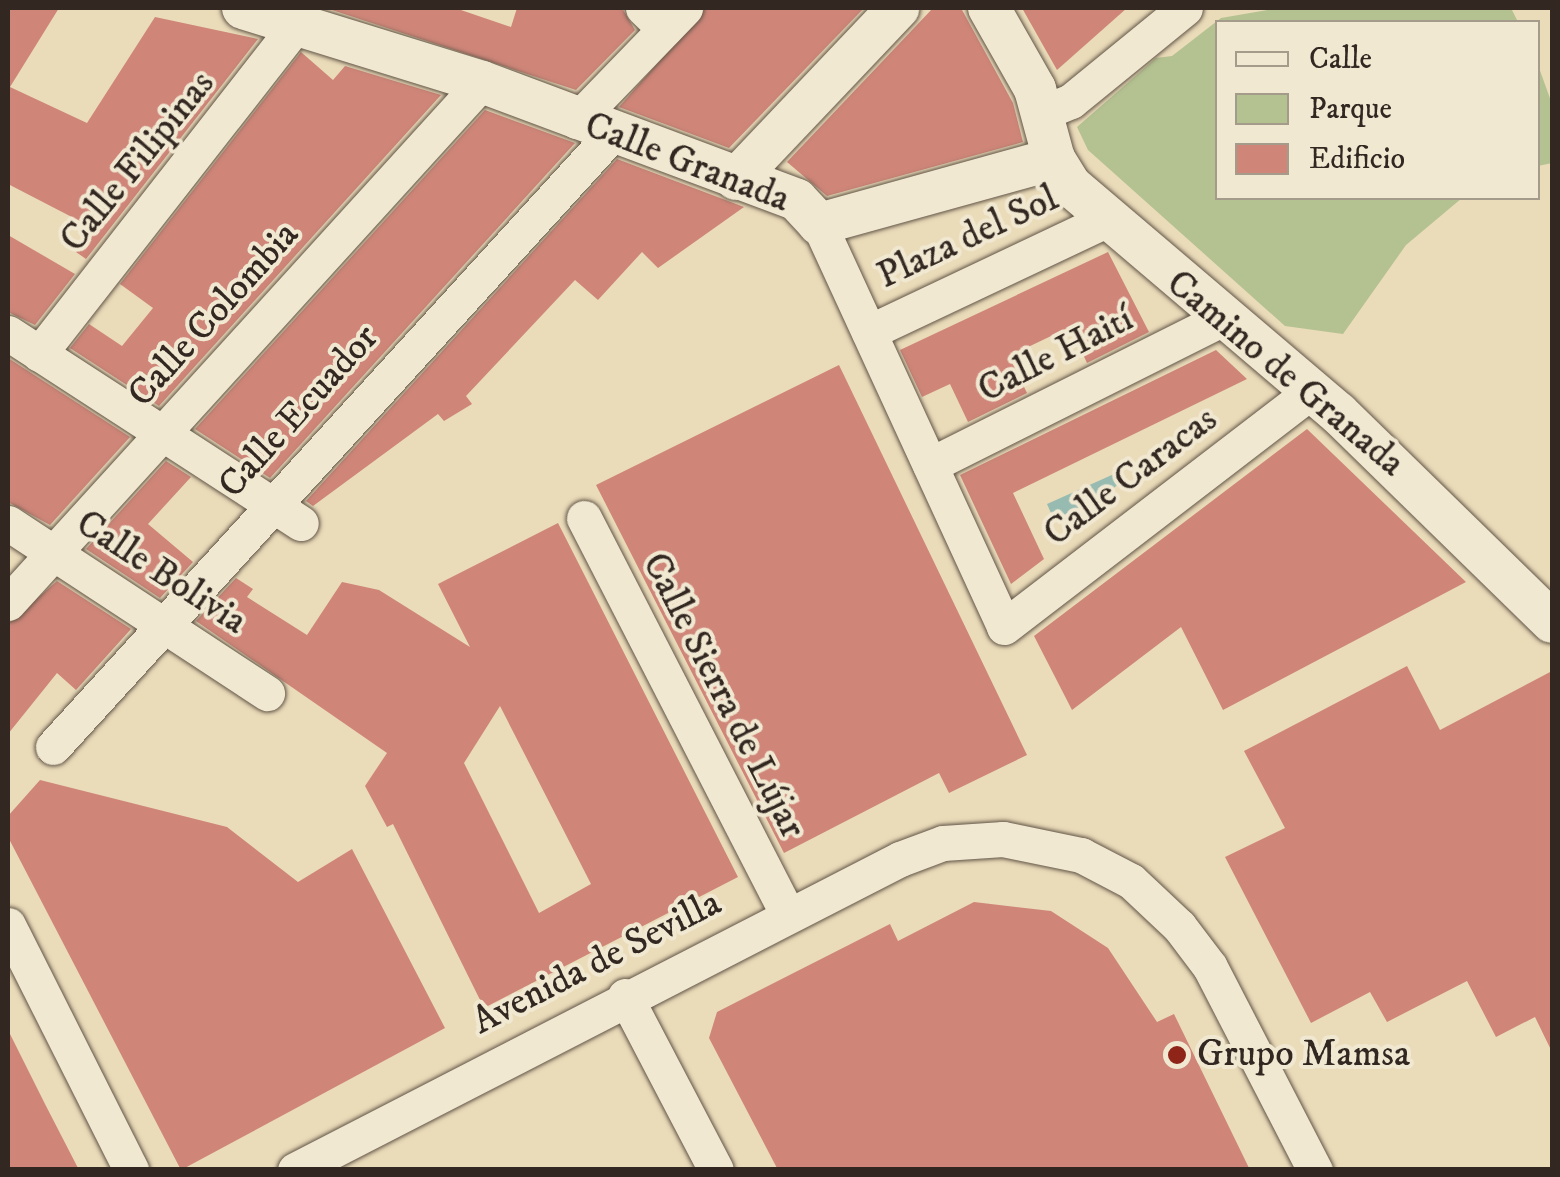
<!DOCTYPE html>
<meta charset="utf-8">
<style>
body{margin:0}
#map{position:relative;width:1560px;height:1177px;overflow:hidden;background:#eadbb9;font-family:"IM FELL DW Pica",serif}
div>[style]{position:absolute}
.green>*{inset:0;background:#b4c191}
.water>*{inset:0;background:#98bbb1}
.building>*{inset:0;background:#cf8679}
.roads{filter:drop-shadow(0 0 2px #615547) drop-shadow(0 0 2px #615547)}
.minor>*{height:35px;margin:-17.5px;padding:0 17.5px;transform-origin:17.5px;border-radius:17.5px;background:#f1e8d2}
.tertiary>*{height:42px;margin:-21px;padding:0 21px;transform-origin:21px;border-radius:21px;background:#f1e8d2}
.dots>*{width:28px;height:28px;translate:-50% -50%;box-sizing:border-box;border:5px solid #f1e8d2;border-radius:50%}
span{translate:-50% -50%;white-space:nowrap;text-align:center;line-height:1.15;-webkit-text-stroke:8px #f1e8d2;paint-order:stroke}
.street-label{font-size:38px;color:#332821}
.poi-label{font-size:38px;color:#332821}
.left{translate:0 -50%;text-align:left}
.frame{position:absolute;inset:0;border:10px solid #332821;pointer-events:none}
.legend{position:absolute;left:1215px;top:20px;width:325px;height:180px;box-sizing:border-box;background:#f1e8d2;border:2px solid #a59b8b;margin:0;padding:12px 18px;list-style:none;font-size:30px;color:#332821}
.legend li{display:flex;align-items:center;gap:20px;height:50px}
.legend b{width:50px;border:2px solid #a59b8b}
</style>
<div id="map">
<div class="green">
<div style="clip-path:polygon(1280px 8px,1511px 8px,1518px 22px,1218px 22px,1218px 198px,1462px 198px,1406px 245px,1343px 334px,1285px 326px,1088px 150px,1077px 127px,1156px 58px,1172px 56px,1221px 18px)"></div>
<div style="clip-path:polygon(1538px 65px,1552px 104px,1552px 163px,1538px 166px)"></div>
</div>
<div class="water">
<div style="clip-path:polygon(1114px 474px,1121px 481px,1109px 493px,1054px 520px,1047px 504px)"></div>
</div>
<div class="building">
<div style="clip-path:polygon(8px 8px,59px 8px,10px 87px,87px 123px,155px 17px,258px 39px,86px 259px,76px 252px,95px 229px,8px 184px)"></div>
<div style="clip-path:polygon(326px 8px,455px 8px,511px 27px,517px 8px,622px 8px,635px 30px,576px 90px)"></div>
<div style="clip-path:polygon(706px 8px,864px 8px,729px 148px,619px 107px)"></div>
<div style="clip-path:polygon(933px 8px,961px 8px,1013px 103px,1023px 142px,827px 196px,787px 162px)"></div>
<div style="clip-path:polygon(1022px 8px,1127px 8px,1057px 70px)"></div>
<div style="clip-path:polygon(301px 52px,333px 80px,345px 66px,441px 95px,159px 406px,70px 348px,89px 324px,122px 346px,153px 308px,120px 284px)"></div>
<div style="clip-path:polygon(485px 110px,575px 143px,270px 478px,195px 429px)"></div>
<div style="clip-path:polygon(617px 159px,744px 207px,658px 268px,642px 252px,598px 300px,575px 280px,466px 396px,472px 404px,444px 421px,438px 414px,313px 506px,306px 501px)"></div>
<div style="clip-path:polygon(8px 235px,75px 274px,35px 325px,8px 312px)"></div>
<div style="clip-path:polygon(1108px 252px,1149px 332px,1087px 363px,1070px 327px,1009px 356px,1027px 393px,968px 422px,950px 384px,922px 397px,900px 350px)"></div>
<div style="clip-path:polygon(1216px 350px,1247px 379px,1013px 493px,1044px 559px,1011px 584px,960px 475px)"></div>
<div style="clip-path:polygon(8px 358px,130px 437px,50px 525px,8px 502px)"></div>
<div style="clip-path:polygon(839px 365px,1027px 755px,949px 793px,939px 773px,784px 853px,596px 485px)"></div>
<div style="clip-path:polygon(1307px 429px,1466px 582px,1223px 710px,1181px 627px,1072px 710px,1034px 636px)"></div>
<div style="clip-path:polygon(166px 461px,191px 477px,148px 524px,193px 562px,160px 598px,86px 549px)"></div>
<div style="clip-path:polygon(evenodd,558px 523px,738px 877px,484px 1008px,393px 824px,387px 827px,365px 786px,387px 753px,196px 621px,236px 578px,253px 589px,247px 597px,307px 635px,342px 582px,379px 590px,470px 647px,438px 584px,558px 523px,500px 706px,591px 884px,539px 913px,464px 763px,500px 706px)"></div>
<div style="clip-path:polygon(57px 581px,131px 629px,76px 690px,57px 673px,8px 734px,8px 624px)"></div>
<div style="clip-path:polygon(1407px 666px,1440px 730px,1552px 671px,1552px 1052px,1535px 1017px,1496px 1037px,1467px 981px,1387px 1022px,1370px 992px,1311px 1023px,1225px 857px,1285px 828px,1244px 751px)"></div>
<div style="clip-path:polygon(40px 780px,227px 827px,298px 882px,352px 849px,445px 1028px,181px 1170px,8px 837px,8px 816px)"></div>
<div style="clip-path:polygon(974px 902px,1051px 911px,1108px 948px,1157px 1022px,1174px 1014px,1250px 1170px,778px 1170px,709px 1038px,717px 1012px,890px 924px,898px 941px)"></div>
<div style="clip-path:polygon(8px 1030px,45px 1104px,79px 1170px,8px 1170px)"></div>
</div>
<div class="roads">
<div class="minor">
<div style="left:643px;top:8px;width:30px;rotate:44deg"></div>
<div style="left:1044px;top:112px;width:29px;rotate:-22deg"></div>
<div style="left:1071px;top:101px;width:147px;rotate:-39.2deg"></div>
<div style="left:576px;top:121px;width:157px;rotate:-46deg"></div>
<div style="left:819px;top:224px;width:443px;rotate:65.3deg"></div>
<div style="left:1004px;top:627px;width:383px;rotate:-37.5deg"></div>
<div style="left:869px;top:332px;width:260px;rotate:-25.3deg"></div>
<div style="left:8px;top:333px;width:349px;rotate:33deg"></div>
<div style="left:39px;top:354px;width:422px;rotate:-52deg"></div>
<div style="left:930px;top:465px;width:324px;rotate:-26.6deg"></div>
<div style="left:584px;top:518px;width:444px;rotate:62.8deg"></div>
<div style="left:8px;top:523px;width:310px;rotate:33.3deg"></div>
<div style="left:8px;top:603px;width:704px;rotate:-47.7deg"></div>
<div style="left:53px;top:747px;width:828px;rotate:-47.64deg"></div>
<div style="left:8px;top:925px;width:274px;rotate:63.3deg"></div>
<div style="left:625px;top:996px;width:196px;rotate:62.4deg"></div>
<div style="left:295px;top:1170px;width:680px;rotate:-27.21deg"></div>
<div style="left:900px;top:859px;width:46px;rotate:-20.4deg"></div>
<div style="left:943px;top:843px;width:60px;rotate:-3.8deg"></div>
<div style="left:1003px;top:839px;width:80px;rotate:11.6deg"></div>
<div style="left:1081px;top:855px;width:56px;rotate:27.5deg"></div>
<div style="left:1131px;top:881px;width:66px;rotate:43.2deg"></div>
<div style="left:1179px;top:926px;width:51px;rotate:52.9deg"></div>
<div style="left:1210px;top:967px;width:229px;rotate:62.7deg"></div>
</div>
<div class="tertiary">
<div style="left:243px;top:8px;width:250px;rotate:17.2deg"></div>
<div style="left:482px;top:82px;width:336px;rotate:20.5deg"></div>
<div style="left:797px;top:200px;width:33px;rotate:47deg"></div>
<div style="left:819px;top:224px;width:244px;rotate:-15.5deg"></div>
<div style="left:989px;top:8px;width:93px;rotate:60.4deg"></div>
<div style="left:1035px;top:89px;width:73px;rotate:74.8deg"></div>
<div style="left:1054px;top:159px;width:31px;rotate:58deg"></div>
<div style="left:1070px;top:185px;width:352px;rotate:40.4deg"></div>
<div style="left:1338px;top:413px;width:299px;rotate:44.3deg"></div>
<div style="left:736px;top:179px;width:236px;rotate:-46.5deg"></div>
</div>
</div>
<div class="dots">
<div style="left:1177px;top:1055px;background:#8f2418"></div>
</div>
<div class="street-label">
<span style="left:138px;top:162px;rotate:-51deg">Calle Filipinas</span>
<span style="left:687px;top:163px;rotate:21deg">Calle Granada</span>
<span style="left:968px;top:238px;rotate:-25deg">Plaza del Sol</span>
<span style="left:214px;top:315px;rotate:-48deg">Calle Colombia</span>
<span style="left:1056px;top:355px;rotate:-27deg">Calle Haití</span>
<span style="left:1285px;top:374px;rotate:40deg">Camino de Granada</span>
<span style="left:299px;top:412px;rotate:-48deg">Calle Ecuador</span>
<span style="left:1131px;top:477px;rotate:-37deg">Calle Caracas</span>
<span style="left:161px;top:573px;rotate:33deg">Calle Bolivia</span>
<span style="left:723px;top:696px;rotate:63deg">Calle Sierra de Lújar</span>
<span style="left:597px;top:963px;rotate:-27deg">Avenida de Sevilla</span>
</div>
<div class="poi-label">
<span class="left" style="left:1197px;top:1055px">Grupo Mamsa</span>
</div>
<div class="frame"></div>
<ul class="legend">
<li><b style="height:12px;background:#f1e8d2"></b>Calle</li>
<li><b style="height:28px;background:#b4c191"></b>Parque</li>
<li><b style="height:28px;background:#cf8679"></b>Edificio</li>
</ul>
</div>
